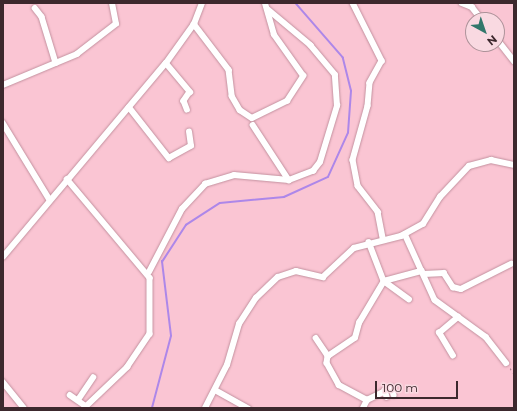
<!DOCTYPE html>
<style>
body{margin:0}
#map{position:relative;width:517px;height:411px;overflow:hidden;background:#fac5d3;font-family:Montserrat,sans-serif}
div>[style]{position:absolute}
.stream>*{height:1.5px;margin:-0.75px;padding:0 0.75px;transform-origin:0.75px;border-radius:0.75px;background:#ad87e9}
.path>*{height:1px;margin-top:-0.5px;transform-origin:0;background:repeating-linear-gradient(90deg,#a17b85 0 2px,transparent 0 5px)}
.roads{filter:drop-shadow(0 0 1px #c3919f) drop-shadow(0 0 1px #c3919f)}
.street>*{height:5.5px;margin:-2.75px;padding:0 2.75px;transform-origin:2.75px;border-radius:2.75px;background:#fff}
span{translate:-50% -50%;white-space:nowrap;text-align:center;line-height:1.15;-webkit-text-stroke:3px #f9d9e1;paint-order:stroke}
.frame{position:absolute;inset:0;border:4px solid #3c282d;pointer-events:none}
.north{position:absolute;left:465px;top:12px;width:40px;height:40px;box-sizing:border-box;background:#f9d9e1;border:1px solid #ad9299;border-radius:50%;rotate:140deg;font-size:11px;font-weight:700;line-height:16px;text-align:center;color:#3c282d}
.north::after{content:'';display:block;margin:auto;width:14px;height:18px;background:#32776b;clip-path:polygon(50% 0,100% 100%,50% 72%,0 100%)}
.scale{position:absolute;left:375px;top:381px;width:83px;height:18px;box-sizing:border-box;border:2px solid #3c282d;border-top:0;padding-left:5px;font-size:12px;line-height:14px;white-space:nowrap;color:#3c282d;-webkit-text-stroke:3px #f9d9e1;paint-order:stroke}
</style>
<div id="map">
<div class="stream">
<div style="left:152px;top:408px;width:74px;rotate:-75.2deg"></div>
<div style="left:171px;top:336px;width:75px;rotate:-96.9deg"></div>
<div style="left:162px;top:262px;width:44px;rotate:-57deg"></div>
<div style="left:186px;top:225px;width:40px;rotate:-32.9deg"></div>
<div style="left:220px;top:203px;width:64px;rotate:-5.4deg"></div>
<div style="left:284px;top:197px;width:48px;rotate:-24.4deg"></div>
<div style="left:328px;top:177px;width:48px;rotate:-65.6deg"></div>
<div style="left:348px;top:133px;width:42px;rotate:-85.9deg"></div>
<div style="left:351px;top:91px;width:34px;rotate:-104deg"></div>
<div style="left:343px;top:58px;width:73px;rotate:-131.1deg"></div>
</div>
<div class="path">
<div style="left:510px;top:368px;width:7px;rotate:56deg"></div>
</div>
<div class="roads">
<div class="street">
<div style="left:353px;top:3px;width:65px;rotate:63.4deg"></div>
<div style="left:382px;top:61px;width:25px;rotate:119deg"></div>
<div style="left:370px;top:83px;width:23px;rotate:95deg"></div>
<div style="left:368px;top:106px;width:56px;rotate:105.5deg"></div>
<div style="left:353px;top:160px;width:26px;rotate:79deg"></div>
<div style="left:358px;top:186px;width:33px;rotate:52deg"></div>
<div style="left:378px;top:212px;width:26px;rotate:79deg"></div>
<div style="left:462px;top:3px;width:11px;rotate:22deg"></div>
<div style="left:472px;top:7px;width:16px;rotate:52deg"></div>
<div style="left:35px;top:8px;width:11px;rotate:52deg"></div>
<div style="left:42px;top:17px;width:48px;rotate:73.1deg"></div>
<div style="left:194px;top:24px;width:58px;rotate:52.7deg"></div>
<div style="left:229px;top:70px;width:26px;rotate:83deg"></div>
<div style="left:232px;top:96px;width:16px;rotate:60deg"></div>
<div style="left:240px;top:110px;width:14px;rotate:34deg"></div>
<div style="left:252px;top:118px;width:39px;rotate:-26deg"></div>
<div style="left:287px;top:101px;width:30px;rotate:-57deg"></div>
<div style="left:303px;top:76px;width:50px;rotate:-125.3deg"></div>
<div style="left:274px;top:35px;width:33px;rotate:-106deg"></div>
<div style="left:497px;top:39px;width:28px;rotate:52deg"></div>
<div style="left:166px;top:63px;width:38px;rotate:50deg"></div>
<div style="left:190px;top:92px;width:11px;rotate:124deg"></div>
<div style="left:184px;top:101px;width:9px;rotate:69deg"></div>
<div style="left:3px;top:85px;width:80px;rotate:-22.7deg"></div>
<div style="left:77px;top:54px;width:49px;rotate:-37.6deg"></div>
<div style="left:116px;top:24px;width:21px;rotate:-101deg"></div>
<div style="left:129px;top:107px;width:65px;rotate:51.9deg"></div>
<div style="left:169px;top:158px;width:25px;rotate:-29deg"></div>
<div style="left:191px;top:146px;width:14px;rotate:-98deg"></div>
<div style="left:3px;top:123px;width:90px;rotate:58.6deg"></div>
<div style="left:253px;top:125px;width:66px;rotate:56.8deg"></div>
<div style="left:67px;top:179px;width:129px;rotate:50deg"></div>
<div style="left:150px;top:278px;width:56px;rotate:90deg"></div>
<div style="left:150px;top:334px;width:40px;rotate:124deg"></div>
<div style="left:128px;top:367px;width:59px;rotate:136.4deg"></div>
<div style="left:405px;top:234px;width:72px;rotate:65.6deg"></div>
<div style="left:435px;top:300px;width:63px;rotate:36deg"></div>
<div style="left:486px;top:337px;width:33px;rotate:52deg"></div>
<div style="left:369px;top:242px;width:42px;rotate:69deg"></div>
<div style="left:384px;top:281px;width:31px;rotate:36deg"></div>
<div style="left:3px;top:257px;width:253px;rotate:-50deg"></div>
<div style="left:166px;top:63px;width:48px;rotate:-54.3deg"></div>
<div style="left:194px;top:24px;width:22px;rotate:-69deg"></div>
<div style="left:149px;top:272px;width:71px;rotate:-62.4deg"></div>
<div style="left:182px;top:209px;width:34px;rotate:-47deg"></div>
<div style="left:205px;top:184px;width:30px;rotate:-17deg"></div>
<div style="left:234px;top:175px;width:55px;rotate:5.2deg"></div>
<div style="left:289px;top:180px;width:26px;rotate:-21deg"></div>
<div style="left:313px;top:171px;width:11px;rotate:-52deg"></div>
<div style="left:320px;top:162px;width:59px;rotate:-73.1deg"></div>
<div style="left:337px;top:106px;width:31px;rotate:-94deg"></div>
<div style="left:335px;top:75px;width:38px;rotate:-130deg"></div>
<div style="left:311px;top:46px;width:56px;rotate:-140.1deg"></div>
<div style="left:424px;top:274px;width:20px;rotate:-3deg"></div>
<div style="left:444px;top:273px;width:17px;rotate:57deg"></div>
<div style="left:453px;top:287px;width:8px;rotate:14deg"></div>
<div style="left:461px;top:289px;width:56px;rotate:-26.6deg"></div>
<div style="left:316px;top:338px;width:22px;rotate:56deg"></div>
<div style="left:328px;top:356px;width:7px;rotate:98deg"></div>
<div style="left:327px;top:363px;width:25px;rotate:61deg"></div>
<div style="left:339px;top:385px;width:32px;rotate:28deg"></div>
<div style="left:367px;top:400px;width:28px;rotate:-26deg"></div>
<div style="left:392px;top:388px;width:7px;rotate:74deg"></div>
<div style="left:328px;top:356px;width:32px;rotate:-34deg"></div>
<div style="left:355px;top:338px;width:16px;rotate:-75deg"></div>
<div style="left:359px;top:323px;width:49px;rotate:-59.2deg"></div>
<div style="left:384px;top:281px;width:39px;rotate:-15deg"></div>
<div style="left:453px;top:356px;width:27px;rotate:-121deg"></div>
<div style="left:439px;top:333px;width:25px;rotate:-40deg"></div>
<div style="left:3px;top:382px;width:33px;rotate:51deg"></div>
<div style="left:215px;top:390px;width:38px;rotate:29deg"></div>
<div style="left:385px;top:390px;width:7px;rotate:74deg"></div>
<div style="left:70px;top:395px;width:19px;rotate:35deg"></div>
<div style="left:78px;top:400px;width:27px;rotate:-56deg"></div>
<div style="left:205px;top:408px;width:48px;rotate:-62.9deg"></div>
<div style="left:227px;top:365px;width:43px;rotate:-73.7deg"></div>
<div style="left:239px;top:324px;width:31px;rotate:-57deg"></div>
<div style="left:256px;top:298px;width:30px;rotate:-44deg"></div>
<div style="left:278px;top:277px;width:19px;rotate:-18deg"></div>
<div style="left:296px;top:271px;width:28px;rotate:13deg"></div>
<div style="left:323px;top:277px;width:42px;rotate:-43.1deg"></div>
<div style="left:354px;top:248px;width:49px;rotate:-14.3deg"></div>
<div style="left:401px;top:236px;width:25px;rotate:-29deg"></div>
<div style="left:423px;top:224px;width:32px;rotate:-58deg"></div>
<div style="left:440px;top:197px;width:42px;rotate:-46.9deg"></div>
<div style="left:469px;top:166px;width:23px;rotate:-15deg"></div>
<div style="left:491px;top:160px;width:24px;rotate:12deg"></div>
<div style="left:363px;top:408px;width:9px;rotate:-63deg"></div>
</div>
</div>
<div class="frame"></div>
<div class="north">N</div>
<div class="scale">100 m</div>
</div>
